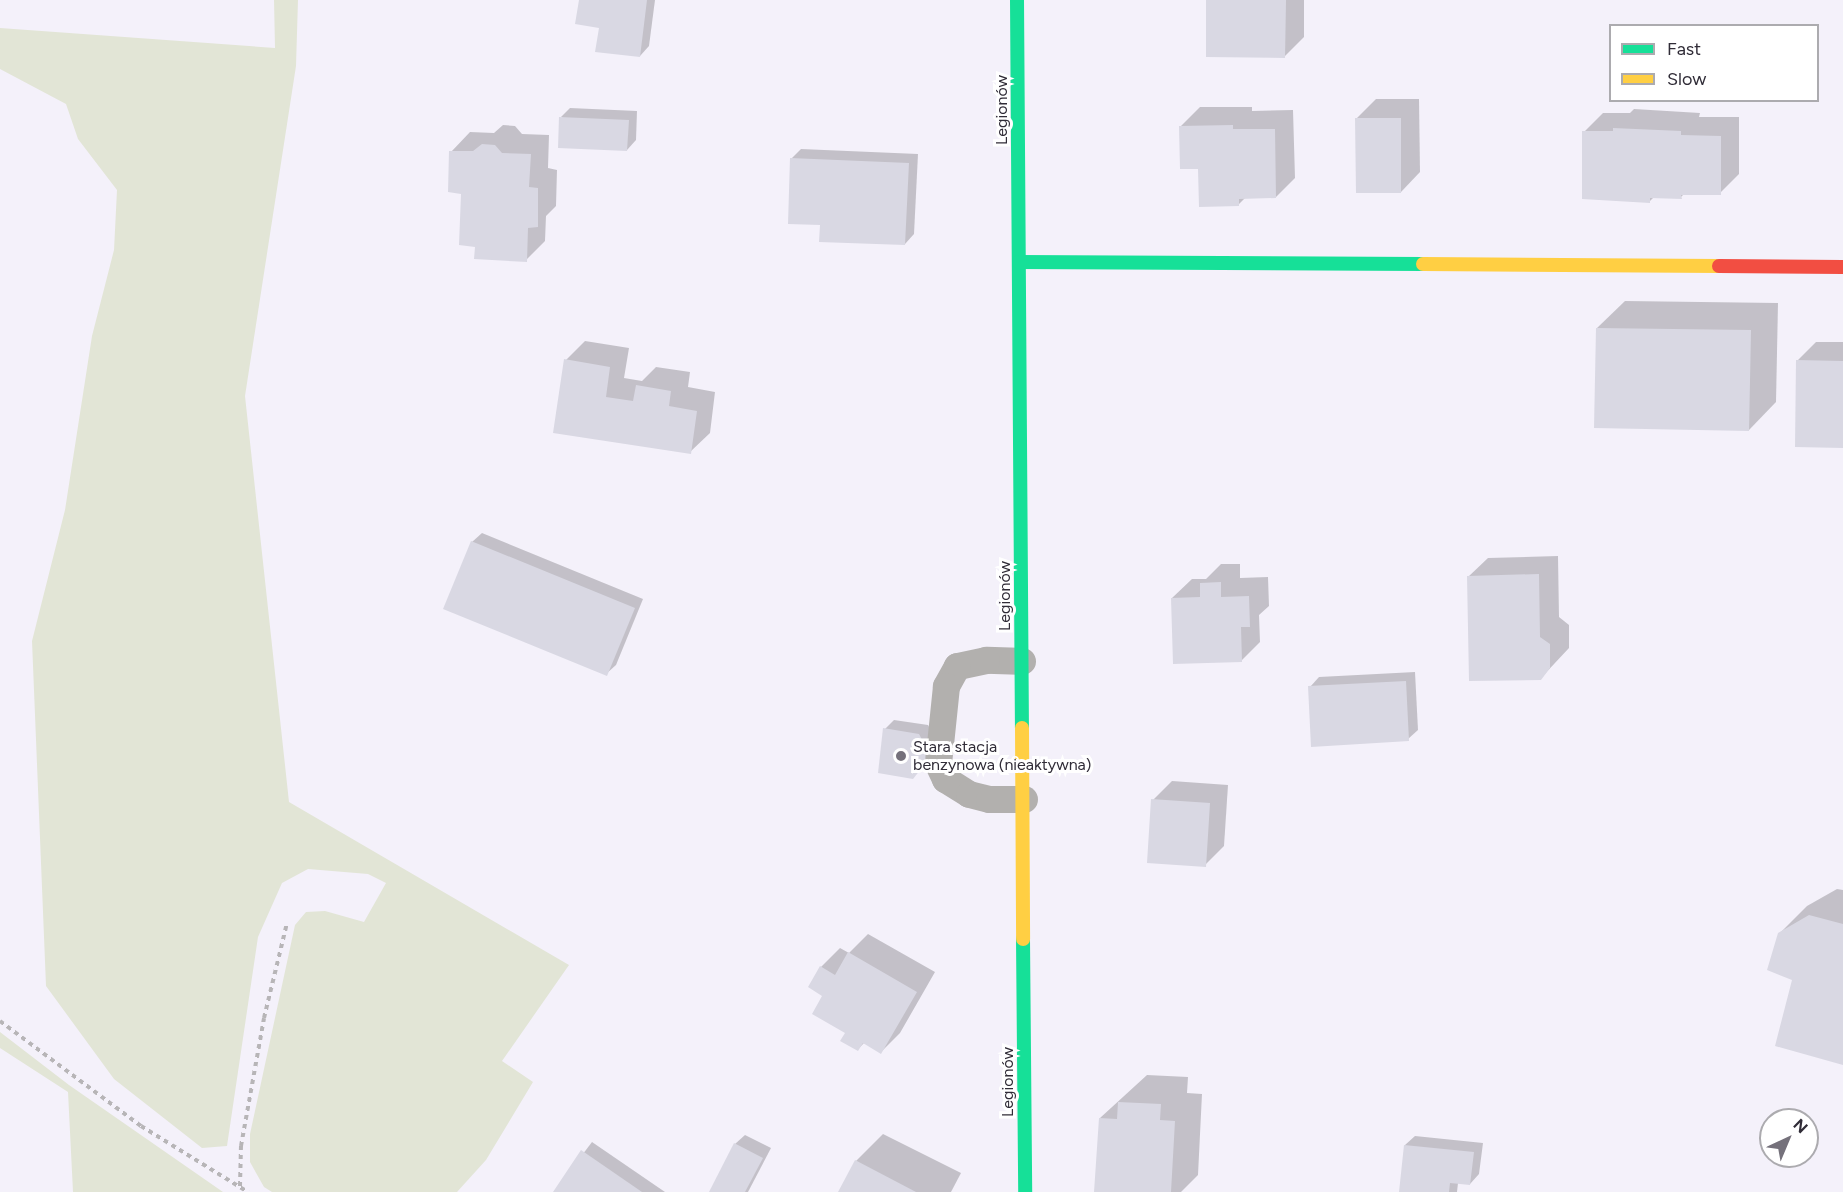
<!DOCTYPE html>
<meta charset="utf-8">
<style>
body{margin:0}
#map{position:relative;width:1843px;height:1192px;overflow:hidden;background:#f4f1fa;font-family:Figtree,sans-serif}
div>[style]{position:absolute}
.green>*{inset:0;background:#e2e5d6}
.shadow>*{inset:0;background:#0003}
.building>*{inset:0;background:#d9d8e3}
.path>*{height:4px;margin-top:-2px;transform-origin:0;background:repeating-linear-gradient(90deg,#b7b5b7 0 4.5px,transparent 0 9px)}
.lane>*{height:27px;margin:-13.5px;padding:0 13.5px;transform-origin:13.5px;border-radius:13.5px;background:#b2b0ae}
.fast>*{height:14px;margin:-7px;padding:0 7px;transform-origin:7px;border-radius:7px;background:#16e098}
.slow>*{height:14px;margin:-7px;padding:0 7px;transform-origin:7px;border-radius:7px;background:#ffcf43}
.jam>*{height:14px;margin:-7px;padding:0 7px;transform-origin:7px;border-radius:7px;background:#f24e42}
.dots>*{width:16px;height:16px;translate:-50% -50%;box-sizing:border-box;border:3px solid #fff;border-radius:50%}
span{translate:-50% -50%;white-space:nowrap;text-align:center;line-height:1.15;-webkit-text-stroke:6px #fff;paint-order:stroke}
.street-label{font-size:16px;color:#302c37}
.poi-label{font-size:16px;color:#302c37}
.left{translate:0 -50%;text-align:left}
.legend{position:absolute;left:1609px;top:24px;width:210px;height:78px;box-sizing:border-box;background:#fff;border:2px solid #acabaf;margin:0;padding:8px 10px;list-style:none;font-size:18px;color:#302c37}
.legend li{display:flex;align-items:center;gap:12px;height:30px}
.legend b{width:30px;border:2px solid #acabaf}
.north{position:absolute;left:1759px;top:1108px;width:60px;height:60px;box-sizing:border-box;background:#fff;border:2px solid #acabaf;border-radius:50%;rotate:44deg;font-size:16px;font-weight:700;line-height:24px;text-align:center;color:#302c37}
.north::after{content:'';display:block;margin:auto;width:21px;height:27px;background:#75717b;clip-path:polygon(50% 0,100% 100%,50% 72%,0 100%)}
</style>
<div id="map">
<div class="green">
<div style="clip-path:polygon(274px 0,298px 0,296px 66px,245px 396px,289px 802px,569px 965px,502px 1061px,533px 1082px,486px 1160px,457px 1192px,272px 1192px,264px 1187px,250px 1162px,250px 1134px,295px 925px,306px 912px,325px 911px,364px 922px,386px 883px,368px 874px,308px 869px,282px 883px,258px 937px,227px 1146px,202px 1148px,114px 1079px,46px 986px,32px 641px,65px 510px,92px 336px,114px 250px,117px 190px,78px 139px,66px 104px,0 69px,0 28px,275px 48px)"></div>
<div style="clip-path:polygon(0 1032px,69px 1085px,223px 1192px,73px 1192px,68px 1092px,0 1048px)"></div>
</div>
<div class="shadow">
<div style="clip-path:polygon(580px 0,655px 0,649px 46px,640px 56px,601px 27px)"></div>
<div style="clip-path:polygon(1207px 0,1304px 0,1304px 37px,1285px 56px)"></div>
<div style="clip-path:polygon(1376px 99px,1419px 99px,1420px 172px,1401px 192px,1357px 118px)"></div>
<div style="clip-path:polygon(1200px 107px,1252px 107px,1252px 111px,1293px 110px,1295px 178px,1276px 197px,1245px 198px,1238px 205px,1200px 167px,1180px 127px)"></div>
<div style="clip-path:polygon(570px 108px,637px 111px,636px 140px,627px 150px,561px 117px)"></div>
<div style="clip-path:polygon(1634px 109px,1700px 113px,1699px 117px,1739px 117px,1739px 174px,1720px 193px,1685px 193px,1681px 197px,1654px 197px,1650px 201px,1584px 132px,1603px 113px,1630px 113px)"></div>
<div style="clip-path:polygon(503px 125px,515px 126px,522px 134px,549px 135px,548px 168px,557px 170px,556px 206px,546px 216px,545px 241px,526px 260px,477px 245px,451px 152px,470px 132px,494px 133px)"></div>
<div style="clip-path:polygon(801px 149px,918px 154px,914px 234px,905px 244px,822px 224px,791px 159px)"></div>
<div style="clip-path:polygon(1625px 301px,1778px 303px,1776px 402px,1749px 430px,1597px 328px)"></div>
<div style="clip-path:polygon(585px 341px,629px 348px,624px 378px,642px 381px,656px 367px,690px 372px,688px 387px,715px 392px,710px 433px,690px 452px,555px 431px,566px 360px)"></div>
<div style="clip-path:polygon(1816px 342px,1843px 342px,1843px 447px,1797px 361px)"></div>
<div style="clip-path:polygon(482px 533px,643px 599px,616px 665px,606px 674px,472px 542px)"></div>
<div style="clip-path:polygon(1558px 556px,1559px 617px,1569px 625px,1569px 648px,1540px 679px,1468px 577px,1488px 558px)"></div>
<div style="clip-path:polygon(1221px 564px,1240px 564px,1240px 578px,1268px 577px,1269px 606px,1259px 615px,1260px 642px,1241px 661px,1172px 598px,1192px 579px,1206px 579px)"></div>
<div style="clip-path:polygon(1415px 672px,1418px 730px,1408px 739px,1310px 687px,1319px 677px)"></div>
<div style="clip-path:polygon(894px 720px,928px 725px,935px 737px,922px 767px,885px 729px)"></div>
<div style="clip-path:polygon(1172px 781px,1228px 785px,1224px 846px,1205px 865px,1153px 800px)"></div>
<div style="clip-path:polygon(1837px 889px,1843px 890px,1843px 1063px,1794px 979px,1779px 934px,1807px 906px)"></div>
<div style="clip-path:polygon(868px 934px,935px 972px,900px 1033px,881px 1052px,864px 1043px,858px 1049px,824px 995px,821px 967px,840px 948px,849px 953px)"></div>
<div style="clip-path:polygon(1147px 1075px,1188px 1077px,1187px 1093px,1202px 1094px,1198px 1175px,1181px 1192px,1096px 1192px,1100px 1118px)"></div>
<div style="clip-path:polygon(883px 1134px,961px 1173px,951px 1192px,840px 1192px,856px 1161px)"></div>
<div style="clip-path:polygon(745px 1135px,771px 1148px,748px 1192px,710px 1192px,735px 1144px)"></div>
<div style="clip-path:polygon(1415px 1136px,1483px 1143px,1479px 1174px,1470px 1184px,1458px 1183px,1457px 1192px,1400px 1192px,1405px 1145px)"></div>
<div style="clip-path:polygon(592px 1142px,665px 1192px,554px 1192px)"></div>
</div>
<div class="building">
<div style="clip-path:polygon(579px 0,647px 0,640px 57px,595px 52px,599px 28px,575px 24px)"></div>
<div style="clip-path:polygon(1206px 0,1286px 0,1285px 58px,1206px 57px)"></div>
<div style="clip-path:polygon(559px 117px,629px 120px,627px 151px,558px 148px)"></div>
<div style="clip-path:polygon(1355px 118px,1401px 118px,1401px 193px,1356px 193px)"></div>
<div style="clip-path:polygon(1233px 125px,1233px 129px,1275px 129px,1276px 198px,1239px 199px,1239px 206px,1199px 207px,1198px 169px,1180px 169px,1179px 126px)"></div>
<div style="clip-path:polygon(1613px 128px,1681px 131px,1681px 135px,1721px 136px,1721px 195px,1681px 195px,1682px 199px,1650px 198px,1650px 203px,1582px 199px,1582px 131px,1613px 131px)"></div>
<div style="clip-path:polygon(482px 144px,495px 145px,502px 153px,531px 154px,529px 187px,538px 188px,538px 227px,528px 228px,527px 262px,474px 259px,475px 247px,459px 245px,461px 194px,448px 192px,449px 151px,473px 151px)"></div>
<div style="clip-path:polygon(790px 158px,909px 163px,905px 245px,819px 242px,820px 225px,788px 224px)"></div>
<div style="clip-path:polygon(1596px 328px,1751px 330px,1749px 431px,1594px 428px)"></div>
<div style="clip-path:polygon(564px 359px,610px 367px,606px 397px,633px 401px,636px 385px,671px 391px,669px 406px,697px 411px,691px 454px,553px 433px)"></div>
<div style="clip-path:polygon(1796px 360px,1843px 361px,1843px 448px,1795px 447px)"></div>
<div style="clip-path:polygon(471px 541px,635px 608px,607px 676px,443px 609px)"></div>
<div style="clip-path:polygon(1539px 574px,1540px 637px,1550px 644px,1550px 668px,1541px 680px,1469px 681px,1467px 576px)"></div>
<div style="clip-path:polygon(1221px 582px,1221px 597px,1249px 596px,1250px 627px,1241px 627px,1242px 662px,1173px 664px,1171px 598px,1200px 597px,1200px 583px)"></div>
<div style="clip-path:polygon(1406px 681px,1409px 741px,1311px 747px,1308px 686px)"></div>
<div style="clip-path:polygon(883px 728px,919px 734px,926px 747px,925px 764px,913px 779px,878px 773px)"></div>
<div style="clip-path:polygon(1151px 799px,1210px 803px,1206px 867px,1147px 863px)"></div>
<div style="clip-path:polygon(1809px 915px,1843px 924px,1843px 1065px,1775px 1046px,1792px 980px,1767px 970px,1778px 933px)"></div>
<div style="clip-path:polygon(848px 952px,917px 992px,881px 1054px,863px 1043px,858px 1051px,840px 1041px,845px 1033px,812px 1014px,822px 996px,808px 987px,820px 966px,835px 975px)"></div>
<div style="clip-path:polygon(1118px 1102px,1161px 1104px,1160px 1120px,1175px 1121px,1171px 1192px,1094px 1192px,1099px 1118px,1117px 1119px)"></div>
<div style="clip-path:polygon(734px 1143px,763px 1158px,745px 1192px,709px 1192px)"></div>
<div style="clip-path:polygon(1404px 1145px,1474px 1152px,1470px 1185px,1450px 1183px,1449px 1192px,1399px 1192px)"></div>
<div style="clip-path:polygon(581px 1150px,642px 1192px,553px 1192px)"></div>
<div style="clip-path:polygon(855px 1160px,916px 1192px,838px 1192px)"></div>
</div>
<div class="path">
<div style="left:0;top:1021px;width:176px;rotate:36.7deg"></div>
<div style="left:141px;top:1126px;width:126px;rotate:31.7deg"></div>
<div style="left:240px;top:1186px;width:40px;rotate:-88.6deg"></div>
<div style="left:241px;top:1146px;width:130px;rotate:-79.8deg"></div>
<div style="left:264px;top:1018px;width:98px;rotate:-76.4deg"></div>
</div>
<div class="lane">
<div style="left:1022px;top:661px;width:36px;rotate:-178deg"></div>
<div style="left:986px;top:660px;width:30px;rotate:168deg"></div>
<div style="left:957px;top:666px;width:23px;rotate:119deg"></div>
<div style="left:946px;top:686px;width:78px;rotate:95.9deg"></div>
<div style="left:938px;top:764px;width:17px;rotate:65deg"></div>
<div style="left:945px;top:779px;width:28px;rotate:32deg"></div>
<div style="left:969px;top:794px;width:21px;rotate:14deg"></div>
<div style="left:989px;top:799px;width:35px"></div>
</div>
<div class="fast">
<div style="left:1017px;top:0;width:728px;rotate:89.61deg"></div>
<div style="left:1019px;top:262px;width:404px;rotate:0.3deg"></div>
<div style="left:1023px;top:939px;width:253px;rotate:89.5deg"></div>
</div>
<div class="slow">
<div style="left:1423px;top:264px;width:296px;rotate:0.4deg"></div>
<div style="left:1022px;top:728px;width:211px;rotate:89.7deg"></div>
</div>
<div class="jam">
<div style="left:1719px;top:266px;width:124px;rotate:0.5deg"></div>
</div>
<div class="dots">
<div style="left:901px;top:756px;background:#75717b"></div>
</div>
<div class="street-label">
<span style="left:1002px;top:110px;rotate:-90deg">Legionów</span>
<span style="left:1005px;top:596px;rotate:-90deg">Legionów</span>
<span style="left:1008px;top:1082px;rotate:-90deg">Legionów</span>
</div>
<div class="poi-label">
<span class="left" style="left:913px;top:756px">Stara stacja<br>benzynowa (nieaktywna)</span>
</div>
<ul class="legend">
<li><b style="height:8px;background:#16e098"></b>Fast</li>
<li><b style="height:8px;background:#ffcf43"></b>Slow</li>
</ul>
<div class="north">N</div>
</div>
